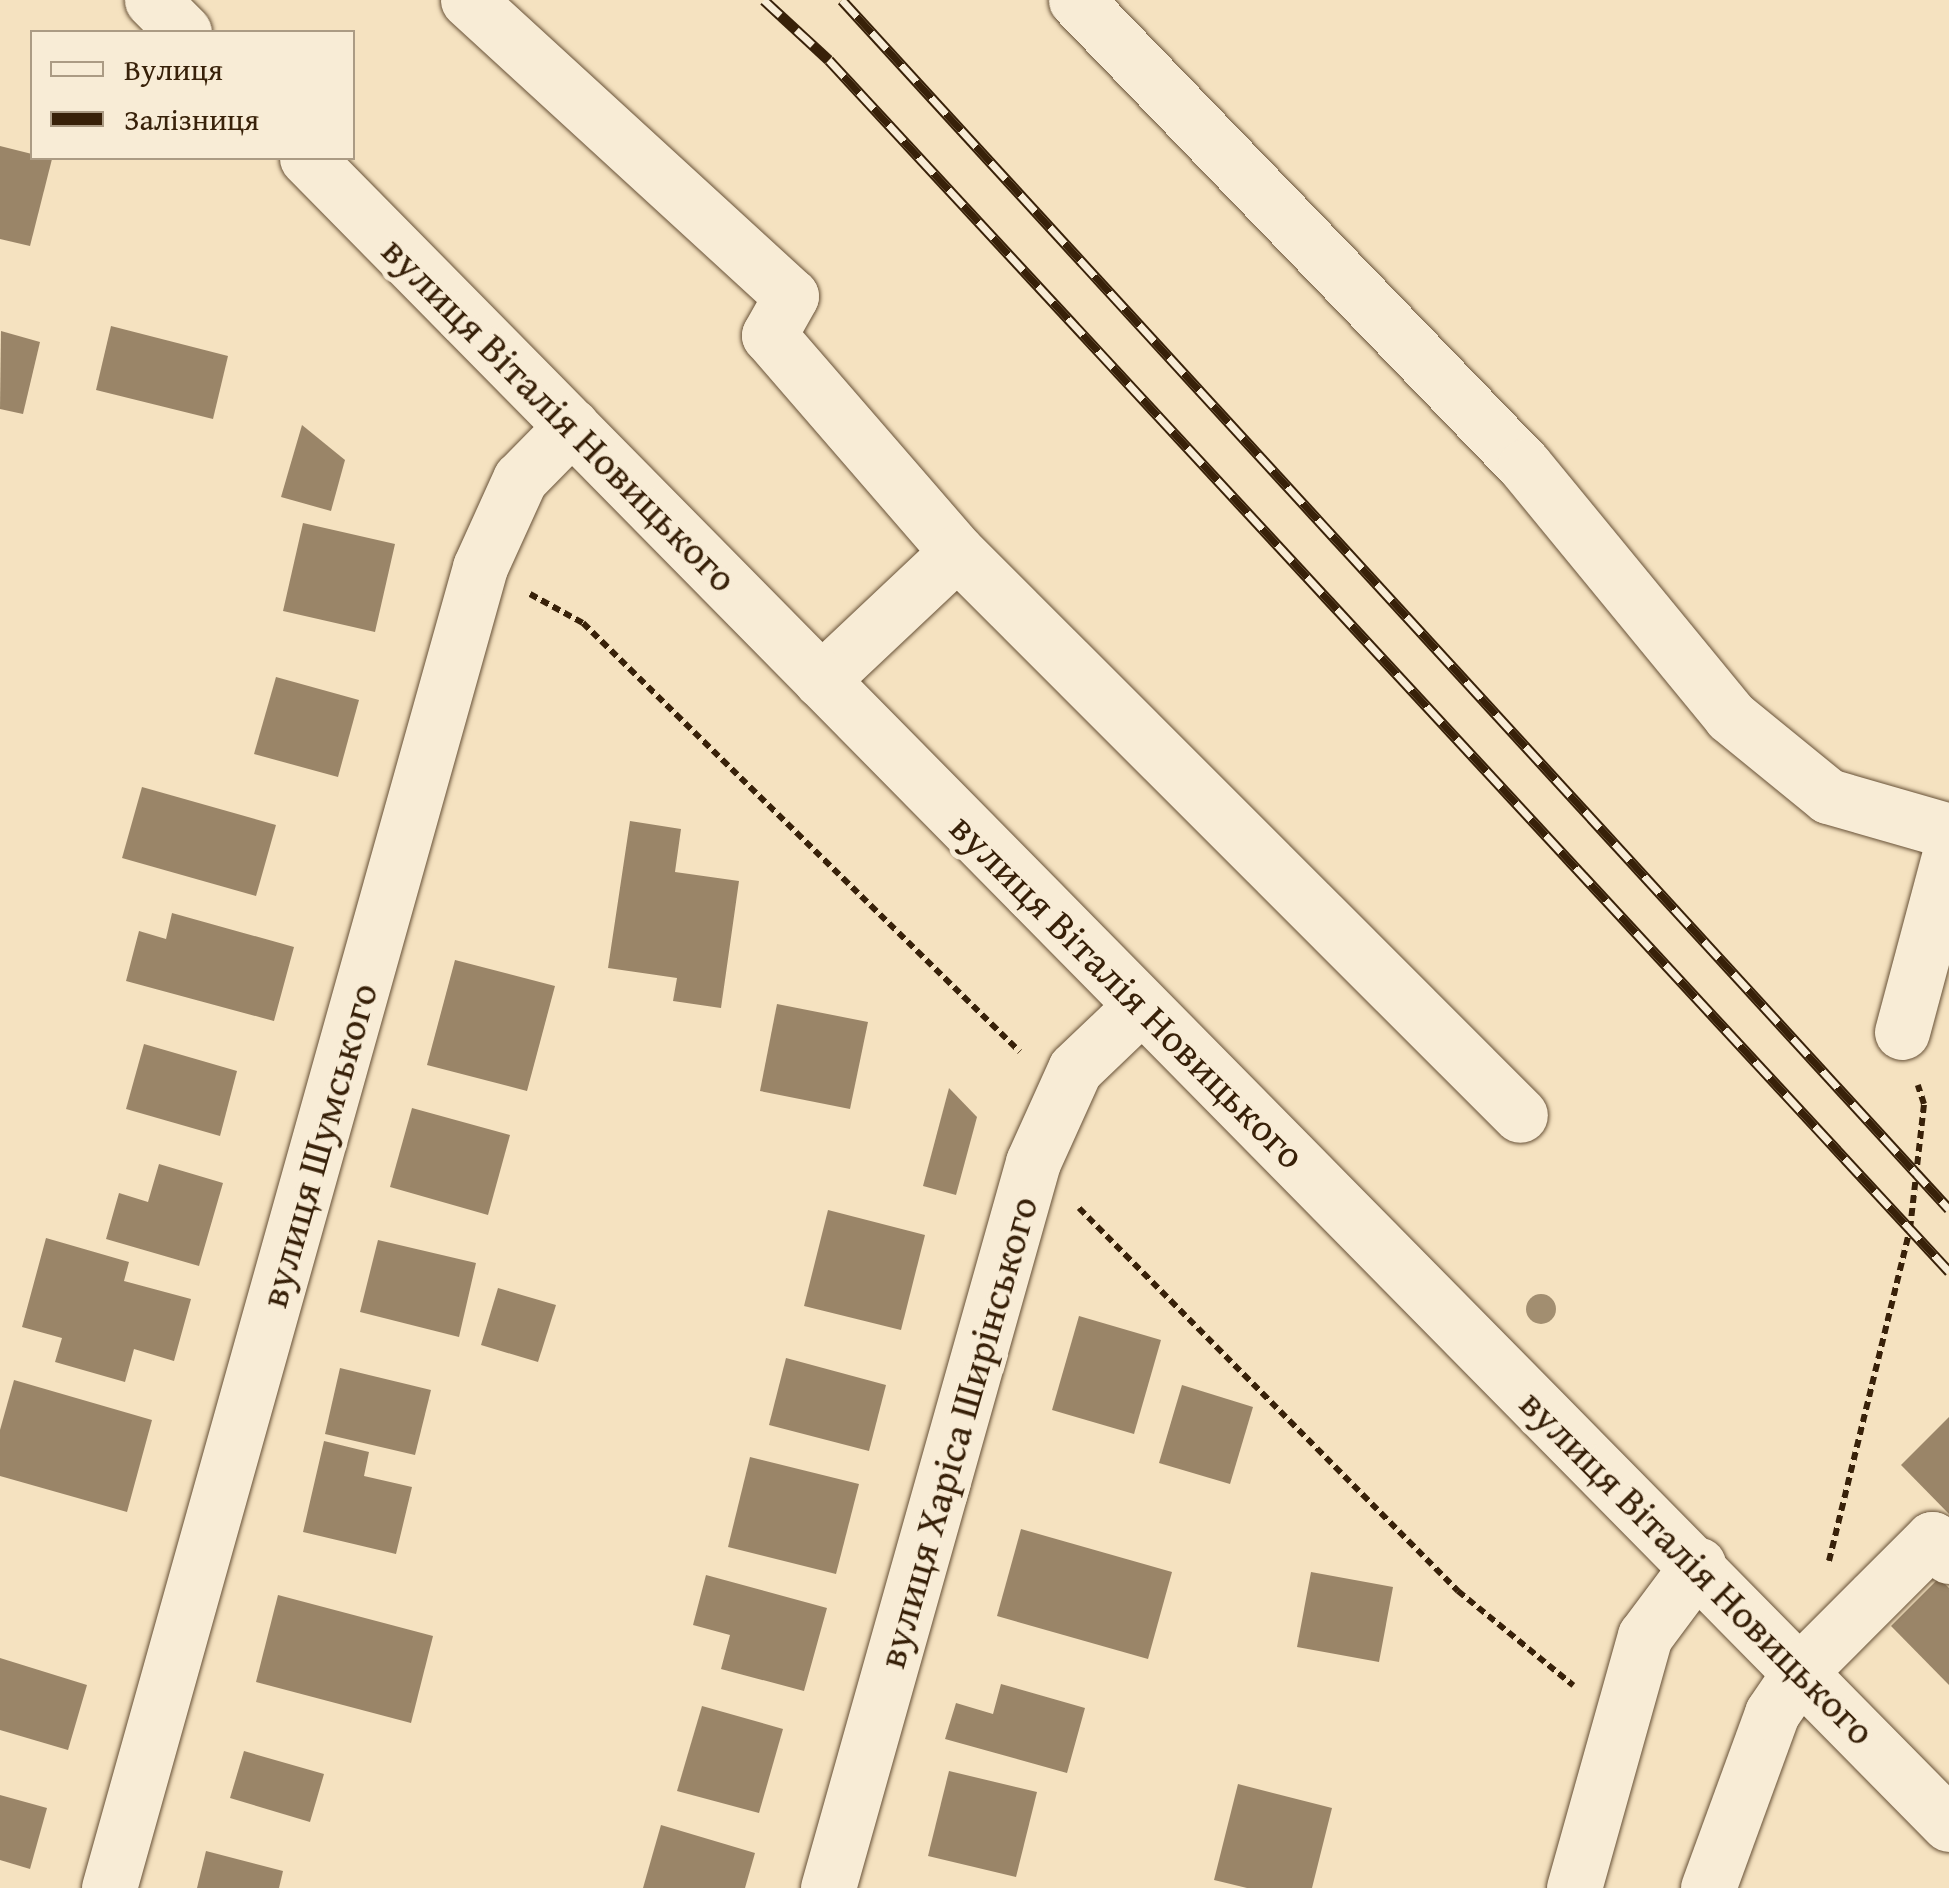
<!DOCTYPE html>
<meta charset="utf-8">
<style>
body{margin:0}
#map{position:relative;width:1949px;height:1888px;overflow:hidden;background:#f5e2c0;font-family:"Gentium Book Plus",serif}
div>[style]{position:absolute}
.building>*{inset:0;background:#9a8568}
.path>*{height:6px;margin-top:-3px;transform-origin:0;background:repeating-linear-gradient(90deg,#382109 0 8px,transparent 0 13px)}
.roads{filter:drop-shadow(0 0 2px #675137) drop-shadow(0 0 2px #675137)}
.minor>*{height:55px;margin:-27.5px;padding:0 27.5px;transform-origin:27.5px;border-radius:27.5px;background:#f8ecd6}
.rail>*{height:11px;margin-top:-5.5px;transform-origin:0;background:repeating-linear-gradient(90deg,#f8ecd6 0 22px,#382109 0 44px);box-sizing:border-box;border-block:2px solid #382109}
.trees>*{width:30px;height:30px;margin:-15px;border-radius:50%;background:#a28e70}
span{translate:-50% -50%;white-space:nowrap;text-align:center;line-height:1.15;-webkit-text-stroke:10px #f8ecd6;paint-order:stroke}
.street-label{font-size:40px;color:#382109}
.legend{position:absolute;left:30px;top:30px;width:325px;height:130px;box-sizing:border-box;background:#f8ecd6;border:2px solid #ab9b84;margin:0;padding:12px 18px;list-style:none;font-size:30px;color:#382109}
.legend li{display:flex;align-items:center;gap:20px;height:50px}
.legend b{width:50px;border:2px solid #ab9b84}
</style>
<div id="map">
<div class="building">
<div style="clip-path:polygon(0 146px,52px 159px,30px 246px,0 239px)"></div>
<div style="clip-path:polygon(111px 326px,228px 356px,213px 419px,96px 390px)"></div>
<div style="clip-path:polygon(1px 331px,40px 342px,23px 414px,0 409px)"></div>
<div style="clip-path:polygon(302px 425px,345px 460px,331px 511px,281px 497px)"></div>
<div style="clip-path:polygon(303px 523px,395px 544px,375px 632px,283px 611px)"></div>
<div style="clip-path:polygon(276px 677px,359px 700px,338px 777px,254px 754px)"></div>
<div style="clip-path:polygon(142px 787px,276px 825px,256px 896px,122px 858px)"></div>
<div style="clip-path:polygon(630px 821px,681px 829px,675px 872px,739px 881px,721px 1008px,673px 1001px,677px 978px,608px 968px)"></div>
<div style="clip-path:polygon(172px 913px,294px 947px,274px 1021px,126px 981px,139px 931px,166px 939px)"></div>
<div style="clip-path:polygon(455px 960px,555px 986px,527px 1091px,427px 1065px)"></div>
<div style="clip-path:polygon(777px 1004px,868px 1022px,850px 1109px,760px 1091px)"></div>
<div style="clip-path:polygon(144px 1044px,237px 1071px,220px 1136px,126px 1109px)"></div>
<div style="clip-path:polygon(949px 1088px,977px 1117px,956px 1195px,923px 1186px)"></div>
<div style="clip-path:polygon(412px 1108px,510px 1135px,488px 1215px,390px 1187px)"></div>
<div style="clip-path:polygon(159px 1164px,223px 1183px,199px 1266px,106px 1239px,119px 1193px,148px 1202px)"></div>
<div style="clip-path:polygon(828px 1210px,925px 1235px,901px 1330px,804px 1306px)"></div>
<div style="clip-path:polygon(46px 1238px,129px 1262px,124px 1281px,191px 1299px,174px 1361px,134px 1349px,125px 1382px,55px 1362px,62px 1338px,22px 1327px)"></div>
<div style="clip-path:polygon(378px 1240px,476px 1263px,459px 1337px,360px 1312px)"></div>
<div style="clip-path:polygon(498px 1288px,556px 1305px,538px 1362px,481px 1345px)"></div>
<div style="clip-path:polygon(1079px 1316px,1161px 1340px,1134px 1434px,1052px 1410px)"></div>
<div style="clip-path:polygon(786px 1358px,886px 1385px,869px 1451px,769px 1425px)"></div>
<div style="clip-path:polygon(340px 1368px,431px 1390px,415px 1455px,325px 1434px)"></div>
<div style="clip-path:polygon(14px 1380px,152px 1420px,127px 1512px,0 1476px,0 1430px)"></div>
<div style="clip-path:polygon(1182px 1385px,1253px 1407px,1230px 1484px,1159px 1463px)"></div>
<div style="clip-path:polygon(1949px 1417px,1949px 1514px,1901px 1465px)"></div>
<div style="clip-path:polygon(324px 1441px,369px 1452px,364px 1476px,412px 1487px,396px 1554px,303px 1532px)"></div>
<div style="clip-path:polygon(750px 1457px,859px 1484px,836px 1574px,728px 1547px)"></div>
<div style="clip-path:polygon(1021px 1529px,1172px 1572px,1148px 1659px,997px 1616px)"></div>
<div style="clip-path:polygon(1311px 1572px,1393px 1587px,1379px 1662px,1297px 1647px)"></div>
<div style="clip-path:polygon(706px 1575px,827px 1608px,804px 1691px,721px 1669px,730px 1635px,693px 1625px)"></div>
<div style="clip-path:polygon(1939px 1578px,1949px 1588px,1949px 1685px,1891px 1626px)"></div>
<div style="clip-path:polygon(278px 1595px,433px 1636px,411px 1723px,256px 1682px)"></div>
<div style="clip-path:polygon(0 1658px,87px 1685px,68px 1750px,0 1730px)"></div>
<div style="clip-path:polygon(1001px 1684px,1085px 1708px,1067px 1773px,945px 1739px,956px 1703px,993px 1714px)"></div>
<div style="clip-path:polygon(702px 1706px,783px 1729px,759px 1813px,677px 1791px)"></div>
<div style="clip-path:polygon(244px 1751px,324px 1774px,310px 1822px,230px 1798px)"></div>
<div style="clip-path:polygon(949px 1771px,1037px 1792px,1016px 1877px,928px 1856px)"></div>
<div style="clip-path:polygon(1238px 1784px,1332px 1808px,1312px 1888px,1247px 1888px,1214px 1880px)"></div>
<div style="clip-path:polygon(0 1795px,47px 1808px,30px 1869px,0 1860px)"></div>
<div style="clip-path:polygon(661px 1825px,755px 1853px,745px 1888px,643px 1888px)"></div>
<div style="clip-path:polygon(206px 1851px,283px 1871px,279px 1888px,197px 1888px)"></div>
</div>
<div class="path">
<div style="left:530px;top:594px;width:60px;rotate:28.7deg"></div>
<div style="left:583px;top:623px;width:612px;rotate:44.47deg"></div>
<div style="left:1079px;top:1208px;width:539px;rotate:45.3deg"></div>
<div style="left:1458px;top:1591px;width:149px;rotate:39.3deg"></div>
<div style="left:1829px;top:1561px;width:342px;rotate:-76.3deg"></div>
<div style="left:1910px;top:1229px;width:126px;rotate:-83.6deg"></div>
<div style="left:1924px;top:1104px;width:20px;rotate:-108deg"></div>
</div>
<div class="roads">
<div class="minor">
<div style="left:152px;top:0;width:45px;rotate:45deg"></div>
<div style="left:468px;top:0;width:438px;rotate:42.5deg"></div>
<div style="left:791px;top:296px;width:45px;rotate:119.4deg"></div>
<div style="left:769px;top:335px;width:287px;rotate:49.1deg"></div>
<div style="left:957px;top:552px;width:187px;rotate:136.7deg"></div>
<div style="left:1076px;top:0;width:647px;rotate:46.06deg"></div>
<div style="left:1525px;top:466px;width:323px;rotate:50.6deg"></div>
<div style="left:1730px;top:716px;width:127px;rotate:39.2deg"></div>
<div style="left:1828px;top:796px;width:126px;rotate:16.1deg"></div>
<div style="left:307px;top:158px;width:2339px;rotate:45.42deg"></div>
<div style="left:957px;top:552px;width:796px;rotate:45deg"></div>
<div style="left:1902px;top:1032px;width:181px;rotate:-75deg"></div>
<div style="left:109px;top:1888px;width:1372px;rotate:-74.31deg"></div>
<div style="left:480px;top:567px;width:97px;rotate:-65.6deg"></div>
<div style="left:520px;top:479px;width:74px;rotate:-45.5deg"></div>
<div style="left:828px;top:1888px;width:754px;rotate:-74.23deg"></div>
<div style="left:1033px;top:1162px;width:102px;rotate:-65.7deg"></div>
<div style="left:1075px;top:1069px;width:91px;rotate:-43.7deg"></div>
<div style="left:1574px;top:1888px;width:262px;rotate:-74.3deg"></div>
<div style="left:1645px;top:1636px;width:89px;rotate:-53.3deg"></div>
<div style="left:1708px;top:1888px;width:186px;rotate:-69.9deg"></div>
<div style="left:1772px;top:1713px;width:53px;rotate:-55.7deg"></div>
<div style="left:1802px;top:1669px;width:184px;rotate:-45deg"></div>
<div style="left:1932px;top:1539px;width:24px;rotate:45deg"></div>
</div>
</div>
<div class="rail">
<div style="left:764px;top:0;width:88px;rotate:42.7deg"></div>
<div style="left:829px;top:60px;width:1650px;rotate:47.24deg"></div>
<div style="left:842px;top:0;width:1639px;rotate:47.52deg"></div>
</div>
<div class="trees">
<div style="left:1541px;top:1309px"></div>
</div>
<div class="street-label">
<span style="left:560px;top:414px;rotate:45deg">вулиця Віталія Новицького</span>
<span style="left:1128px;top:991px;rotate:45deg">вулиця Віталія Новицького</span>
<span style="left:318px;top:1145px;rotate:-74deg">вулиця Шумського</span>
<span style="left:957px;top:1432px;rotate:-74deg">вулиця Харіса Ширінського</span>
<span style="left:1698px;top:1567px;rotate:45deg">вулиця Віталія Новицького</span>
</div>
<ul class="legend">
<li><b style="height:12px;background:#f8ecd6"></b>Вулиця</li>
<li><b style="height:12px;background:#382109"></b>Залізниця</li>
</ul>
</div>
